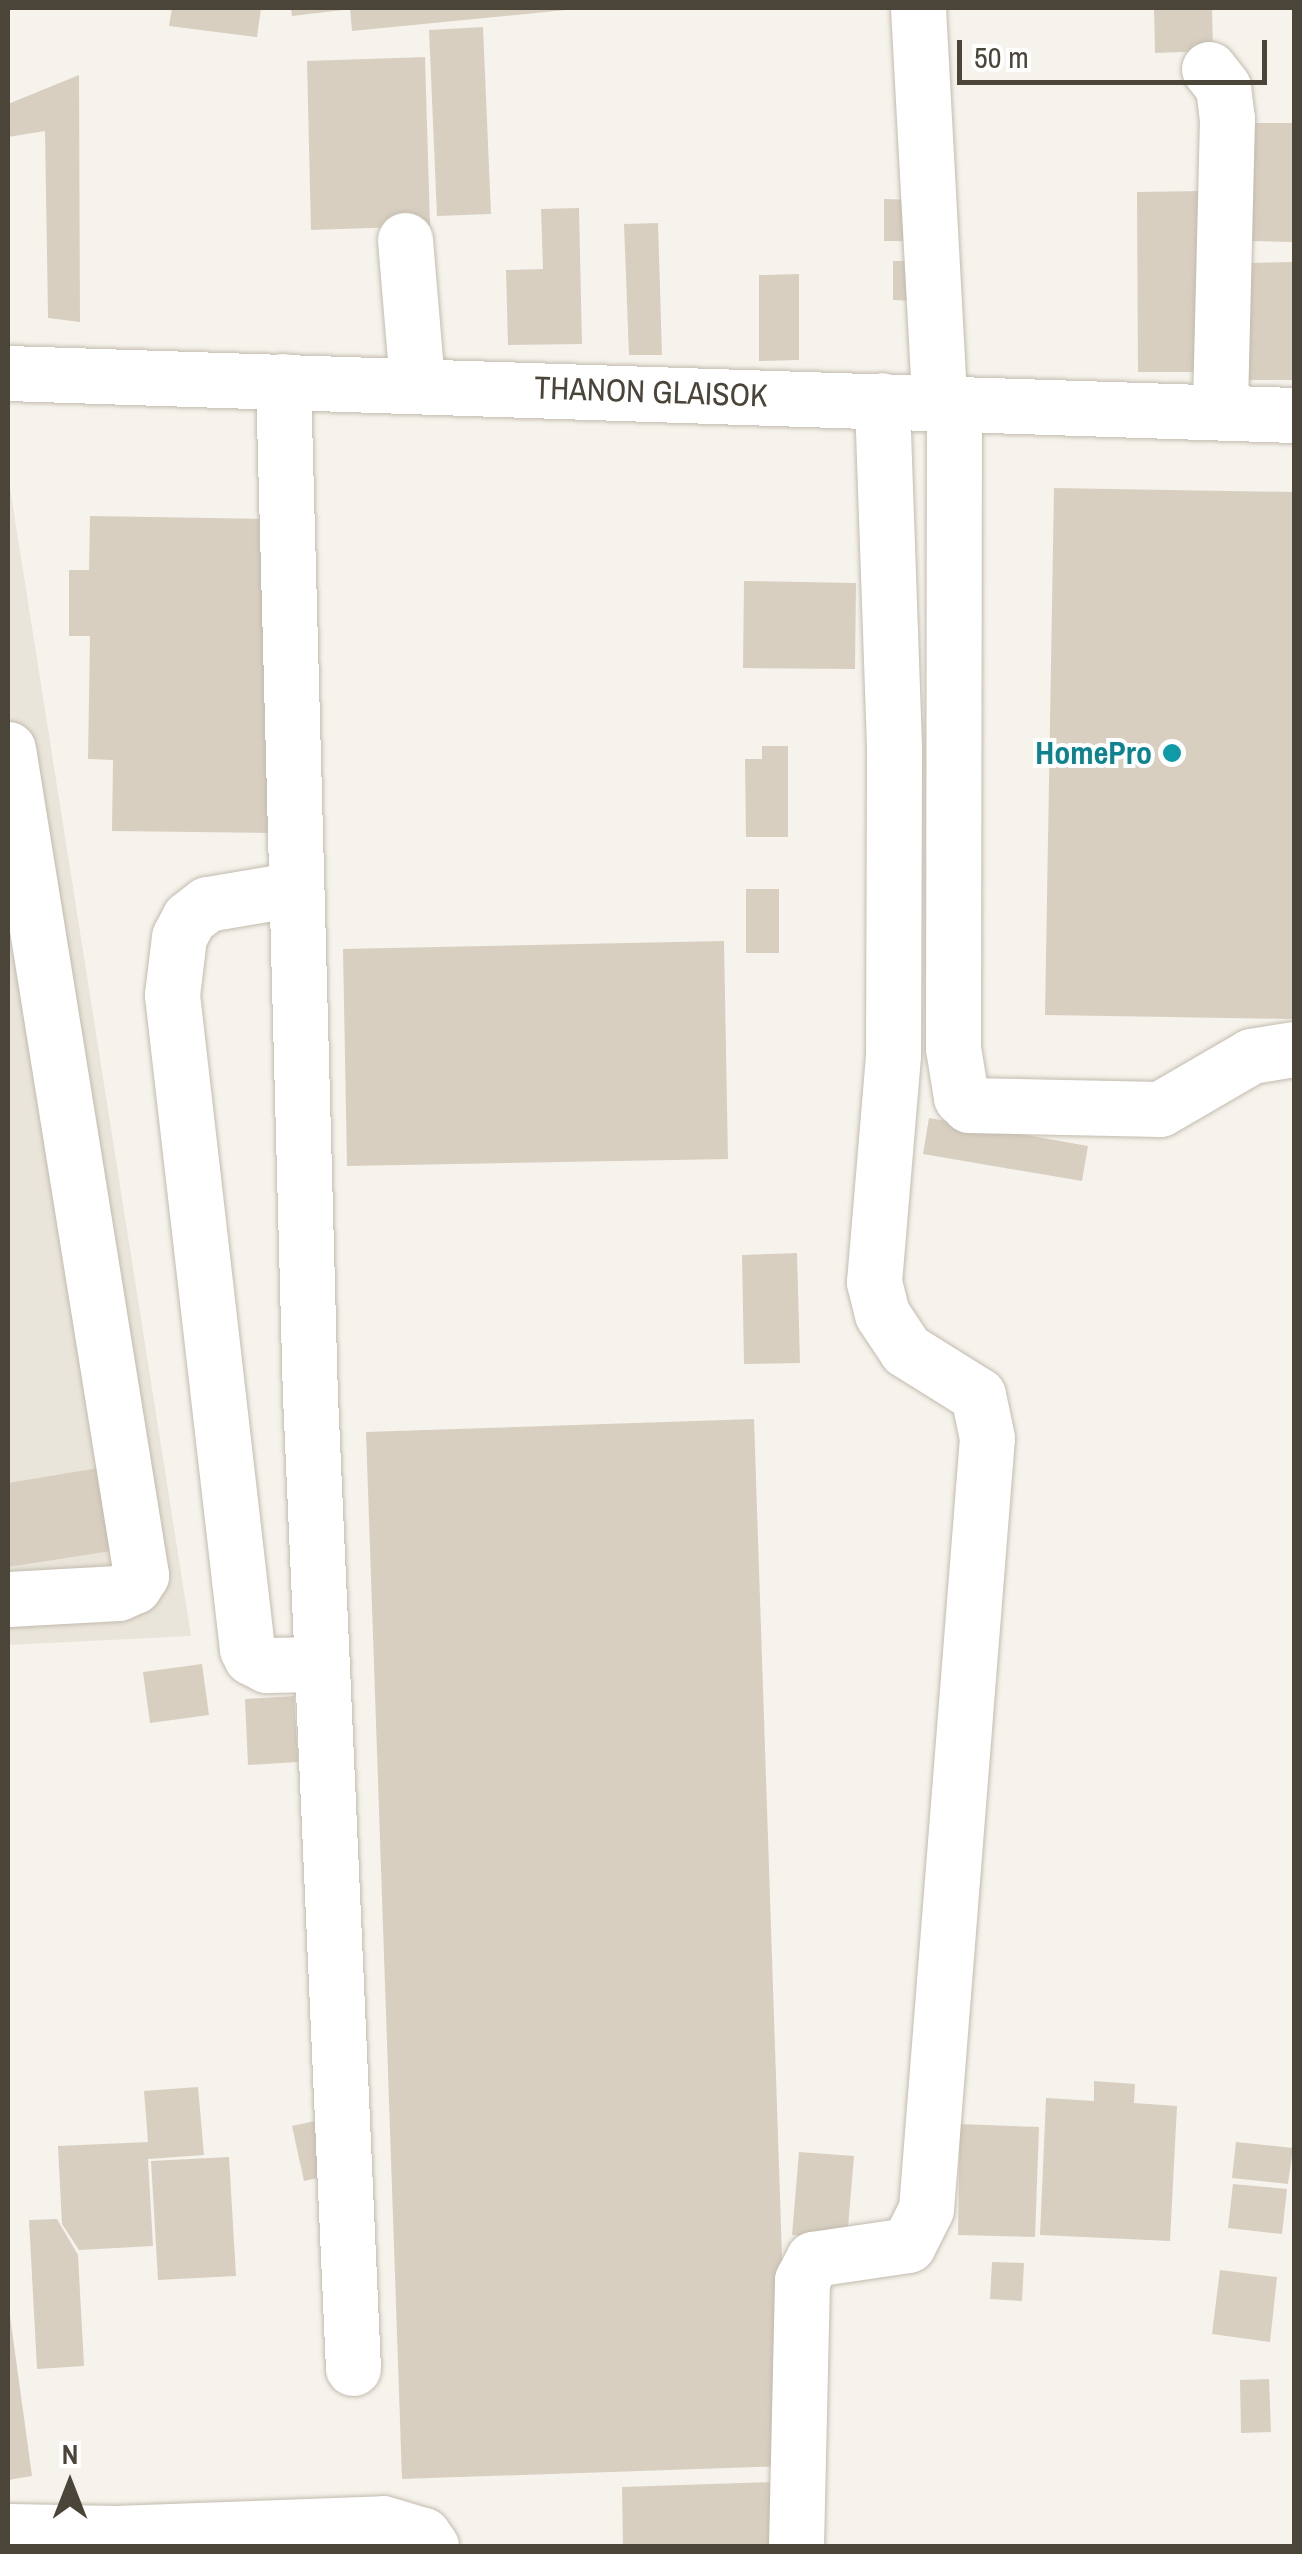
<!DOCTYPE html>
<style>
body{margin:0}
#map{position:relative;width:1302px;height:2554px;overflow:hidden;background:#f6f3ec;font-family:"Archivo Narrow",sans-serif}
div>[style]{position:absolute}
.residential>*{inset:0;background:#eae5da}
.building>*{inset:0;background:#d8cfc1}
.roads{filter:drop-shadow(0 0 2px #c2bbae) drop-shadow(0 0 2px #c2bbae)}
.minor>*{height:55px;margin:-27.5px;padding:0 27.5px;transform-origin:27.5px;border-radius:27.5px;background:#fff}
.dots>*{width:28px;height:28px;translate:-50% -50%;box-sizing:border-box;border:5px solid #fff;border-radius:50%}
span{translate:-50% -50%;white-space:nowrap;text-align:center;line-height:1.15;-webkit-text-stroke:8px #fff;paint-order:stroke}
.street-label{font-size:32px;color:#4b4439}
.culture-label{font-size:32px;color:#0d838f;font-weight:700}
.right{translate:-100% -50%;text-align:right}
.frame{position:absolute;inset:0;border:10px solid #4b4439;pointer-events:none}
.north{position:absolute;left:20px;top:2434px;width:100px;height:100px;-webkit-text-stroke:8px #fff;paint-order:stroke;rotate:0deg;font-size:28px;font-weight:700;line-height:40px;text-align:center;color:#4b4439}
.north::after{content:'';display:block;margin:auto;width:35px;height:45px;background:#4b4439;clip-path:polygon(50% 0,100% 100%,50% 72%,0 100%)}
.scale{position:absolute;left:957px;top:40px;width:310px;height:45px;box-sizing:border-box;border:5px solid #4b4439;border-top:0;padding-left:12px;font-size:30px;line-height:35px;white-space:nowrap;color:#4b4439;-webkit-text-stroke:8px #fff;paint-order:stroke}
</style>
<div id="map">
<div class="residential">
<div style="clip-path:polygon(8px 475px,191px 1636px,8px 1645px)"></div>
</div>
<div class="building">
<div style="clip-path:polygon(172px 8px,261px 8px,257px 37px,169px 26px)"></div>
<div style="clip-path:polygon(291px 8px,343px 8px,343px 10px,292px 16px)"></div>
<div style="clip-path:polygon(350px 8px,566px 8px,566px 10px,352px 31px)"></div>
<div style="clip-path:polygon(1154px 8px,1212px 8px,1213px 51px,1155px 53px)"></div>
<div style="clip-path:polygon(483px 27px,491px 214px,437px 216px,429px 30px)"></div>
<div style="clip-path:polygon(425px 57px,430px 226px,311px 230px,307px 61px)"></div>
<div style="clip-path:polygon(79px 75px,80px 322px,48px 318px,45px 131px,8px 137px,8px 104px)"></div>
<div style="clip-path:polygon(1251px 123px,1294px 123px,1294px 242px,1249px 241px)"></div>
<div style="clip-path:polygon(1203px 191px,1204px 372px,1138px 372px,1137px 192px)"></div>
<div style="clip-path:polygon(884px 199px,916px 200px,915px 241px,884px 241px)"></div>
<div style="clip-path:polygon(579px 208px,582px 344px,508px 345px,506px 270px,543px 269px,541px 209px)"></div>
<div style="clip-path:polygon(658px 223px,662px 355px,629px 355px,624px 224px)"></div>
<div style="clip-path:polygon(893px 261px,920px 261px,920px 301px,893px 300px)"></div>
<div style="clip-path:polygon(1294px 262px,1294px 380px,1247px 380px,1246px 263px)"></div>
<div style="clip-path:polygon(799px 274px,799px 360px,759px 361px,759px 275px)"></div>
<div style="clip-path:polygon(1054px 488px,1294px 492px,1294px 1019px,1045px 1015px)"></div>
<div style="clip-path:polygon(90px 516px,271px 519px,282px 833px,112px 831px,113px 760px,88px 759px,90px 636px,69px 636px,69px 570px,89px 570px)"></div>
<div style="clip-path:polygon(744px 581px,856px 583px,855px 669px,743px 668px)"></div>
<div style="clip-path:polygon(762px 746px,788px 746px,788px 837px,746px 837px,745px 759px,762px 759px)"></div>
<div style="clip-path:polygon(746px 889px,779px 889px,779px 953px,746px 953px)"></div>
<div style="clip-path:polygon(724px 941px,728px 1159px,347px 1166px,343px 949px)"></div>
<div style="clip-path:polygon(929px 1118px,1088px 1146px,1082px 1181px,923px 1154px)"></div>
<div style="clip-path:polygon(797px 1253px,800px 1363px,744px 1364px,742px 1255px)"></div>
<div style="clip-path:polygon(754px 1419px,789px 2466px,402px 2479px,366px 1432px)"></div>
<div style="clip-path:polygon(110px 1466px,124px 1549px,8px 1567px,8px 1483px)"></div>
<div style="clip-path:polygon(202px 1664px,209px 1715px,150px 1723px,143px 1672px)"></div>
<div style="clip-path:polygon(294px 1696px,298px 1762px,248px 1765px,245px 1699px)"></div>
<div style="clip-path:polygon(1094px 2081px,1135px 2084px,1134px 2103px,1177px 2106px,1170px 2241px,1040px 2235px,1046px 2098px,1094px 2101px)"></div>
<div style="clip-path:polygon(198px 2087px,204px 2155px,148px 2159px,153px 2246px,79px 2250px,62px 2224px,58px 2146px,148px 2142px,144px 2091px)"></div>
<div style="clip-path:polygon(324px 2119px,335px 2174px,304px 2181px,292px 2126px)"></div>
<div style="clip-path:polygon(960px 2124px,1039px 2127px,1035px 2237px,958px 2235px)"></div>
<div style="clip-path:polygon(1236px 2142px,1293px 2148px,1288px 2184px,1232px 2178px)"></div>
<div style="clip-path:polygon(799px 2152px,854px 2156px,847px 2239px,792px 2235px)"></div>
<div style="clip-path:polygon(229px 2157px,236px 2276px,158px 2280px,151px 2161px)"></div>
<div style="clip-path:polygon(1233px 2184px,1287px 2189px,1282px 2234px,1228px 2228px)"></div>
<div style="clip-path:polygon(57px 2219px,78px 2255px,84px 2366px,37px 2369px,29px 2220px)"></div>
<div style="clip-path:polygon(992px 2262px,1024px 2263px,1022px 2301px,990px 2299px)"></div>
<div style="clip-path:polygon(1220px 2270px,1277px 2277px,1270px 2342px,1212px 2334px)"></div>
<div style="clip-path:polygon(10px 2316px,32px 2476px,8px 2480px,8px 2317px)"></div>
<div style="clip-path:polygon(1269px 2379px,1271px 2432px,1241px 2433px,1240px 2380px)"></div>
<div style="clip-path:polygon(775px 2482px,776px 2546px,623px 2546px,622px 2487px)"></div>
</div>
<div class="roads">
<div class="minor">
<div style="left:918px;top:8px;width:395px;rotate:86.9deg"></div>
<div style="left:1209px;top:69px;width:23px;rotate:52deg"></div>
<div style="left:1223px;top:87px;width:31px;rotate:83deg"></div>
<div style="left:1227px;top:118px;width:294px;rotate:91.4deg"></div>
<div style="left:405px;top:240px;width:144px;rotate:85.2deg"></div>
<div style="left:8px;top:373px;width:1287px;rotate:1.87deg"></div>
<div style="left:283px;top:381px;width:1015px;rotate:88.48deg"></div>
<div style="left:310px;top:1396px;width:973px;rotate:87.47deg"></div>
<div style="left:954px;top:403px;width:645px;rotate:90.09deg"></div>
<div style="left:953px;top:1048px;width:50px;rotate:80.7deg"></div>
<div style="left:961px;top:1097px;width:11px;rotate:45deg"></div>
<div style="left:969px;top:1105px;width:191px;rotate:1.2deg"></div>
<div style="left:1160px;top:1109px;width:105px;rotate:-30.2deg"></div>
<div style="left:1251px;top:1056px;width:44px;rotate:-9.2deg"></div>
<div style="left:8px;top:749px;width:837px;rotate:80.85deg"></div>
<div style="left:141px;top:1575px;width:13px;rotate:122deg"></div>
<div style="left:134px;top:1586px;width:17px;rotate:156deg"></div>
<div style="left:118px;top:1593px;width:110px;rotate:176.9deg"></div>
<div style="left:296px;top:889px;width:90px;rotate:170.4deg"></div>
<div style="left:207px;top:904px;width:23px;rotate:142deg"></div>
<div style="left:189px;top:918px;width:21px;rotate:118deg"></div>
<div style="left:179px;top:937px;width:58px;rotate:96.9deg"></div>
<div style="left:172px;top:995px;width:658px;rotate:83.46deg"></div>
<div style="left:247px;top:1649px;width:9px;rotate:63deg"></div>
<div style="left:251px;top:1657px;width:18px;rotate:27deg"></div>
<div style="left:267px;top:1665px;width:55px;rotate:-1deg"></div>
<div style="left:8px;top:2531px;width:108px;rotate:1.1deg"></div>
<div style="left:116px;top:2533px;width:267px;rotate:-2.1deg"></div>
<div style="left:383px;top:2523px;width:42px;rotate:16.7deg"></div>
<div style="left:423px;top:2535px;width:14px;rotate:54deg"></div>
<div style="left:796px;top:2546px;width:266px;rotate:-88.7deg"></div>
<div style="left:802px;top:2280px;width:24px;rotate:-62deg"></div>
<div style="left:813px;top:2259px;width:96px;rotate:-8.4deg"></div>
<div style="left:908px;top:2245px;width:40px;rotate:-63.4deg"></div>
<div style="left:926px;top:2209px;width:773px;rotate:-85.48deg"></div>
<div style="left:987px;top:1438px;width:44px;rotate:-101.8deg"></div>
<div style="left:978px;top:1395px;width:85px;rotate:-148deg"></div>
<div style="left:906px;top:1350px;width:43px;rotate:-123.7deg"></div>
<div style="left:882px;top:1314px;width:33px;rotate:-104deg"></div>
<div style="left:874px;top:1282px;width:229px;rotate:-85.2deg"></div>
<div style="left:893px;top:1054px;width:308px;rotate:-89.8deg"></div>
<div style="left:894px;top:746px;width:346px;rotate:-92deg"></div>
</div>
</div>
<div class="dots">
<div style="left:1172px;top:753px;background:#0f9aa8"></div>
</div>
<div class="street-label">
<span style="left:651px;top:392px;rotate:2deg">THANON GLAISOK</span>
</div>
<div class="culture-label">
<span class="right" style="left:1152px;top:753px">HomePro</span>
</div>
<div class="frame"></div>
<div class="north">N</div>
<div class="scale">50 m</div>
</div>
